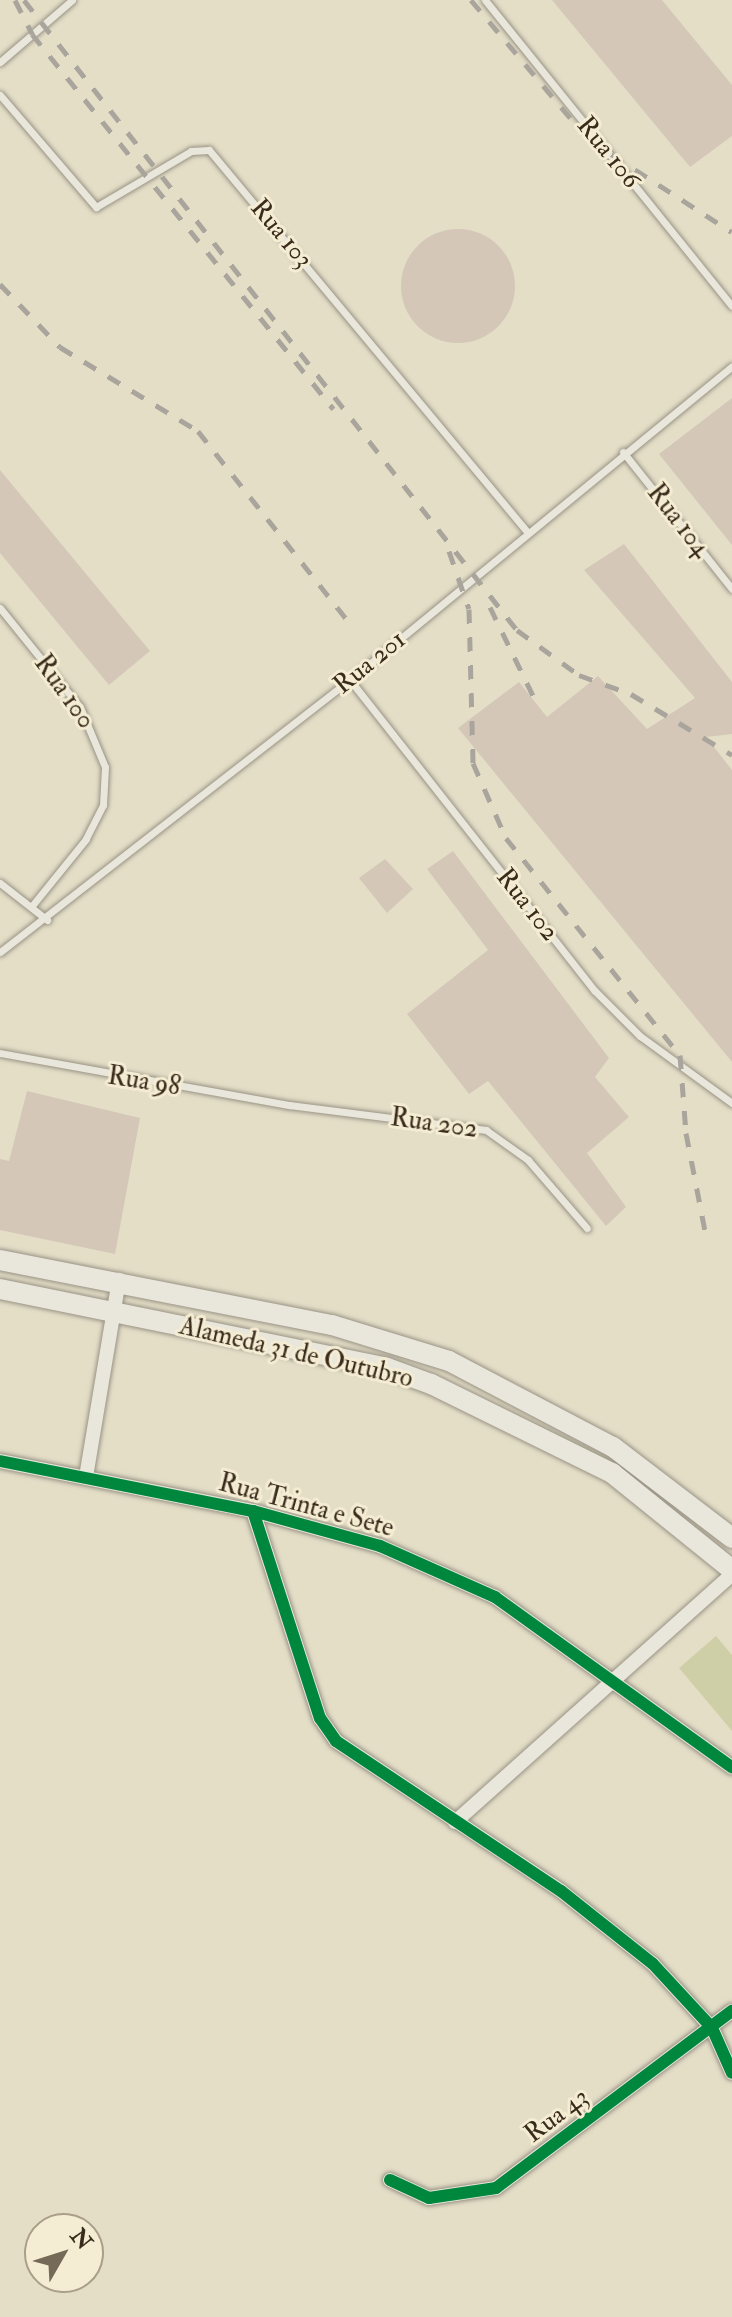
<!DOCTYPE html>
<style>
body{margin:0}
#map{position:relative;width:732px;height:2317px;overflow:hidden;background:#e4dec7;font-family:"IM FELL Double Pica",serif}
div>[style]{position:absolute}
.green>*{inset:0;background:#cfcfa7}
.building>*{inset:0;background:#d4c7b8}
.round{border-radius:50%}
.roads{filter:drop-shadow(0 0 2px #999385) drop-shadow(0 0 2px #999385)}
.lane>*{height:7px;margin:-3.5px;padding:0 3.5px;transform-origin:3.5px;border-radius:3.5px;background:#e9e6db}
.street>*{height:14px;margin:-7px;padding:0 7px;transform-origin:7px;border-radius:7px;background:#e9e6db}
.secondary>*{height:20px;margin:-10px;padding:0 10px;transform-origin:10px;border-radius:10px;background:#e9e6db}
.rail>*{height:5px;margin-top:-2.5px;transform-origin:0;background:repeating-linear-gradient(90deg,#a9a59c 0 14px,transparent 0 28px)}
.cycleway>*{height:12px;margin:-6px;padding:0 6px;transform-origin:6px;border-radius:6px;background:#00873e}
span{translate:-50% -50%;white-space:nowrap;text-align:center;line-height:1.15;-webkit-text-stroke:6px #f5edd3;paint-order:stroke}
.street-label{font-size:26px;color:#392b1b}
.north{position:absolute;left:24px;top:2213px;width:80px;height:80px;box-sizing:border-box;background:#f5edd3;border:2px solid #aa9f89;border-radius:50%;rotate:51deg;font-size:22px;font-weight:700;line-height:32px;text-align:center;color:#392b1b}
.north::after{content:'';display:block;margin:auto;width:28px;height:36px;background:#756a57;clip-path:polygon(50% 0,100% 100%,50% 72%,0 100%)}
</style>
<div id="map">
<div class="green">
<div style="clip-path:polygon(716px 1636px,732px 1655px,732px 1731px,679px 1668px)"></div>
</div>
<div class="building">
<div style="clip-path:polygon(552px 0,662px 0,732px 85px,732px 136px,690px 167px)"></div>
<div class="round" style="left:401px;top:229px;width:114px;height:114px"></div>
<div style="clip-path:polygon(732px 398px,732px 545px,659px 454px)"></div>
<div style="clip-path:polygon(0 470px,150px 651px,109px 685px,0 553px)"></div>
<div style="clip-path:polygon(624px 544px,732px 682px,732px 734px,706px 737px,732px 770px,732px 1062px,458px 728px,519px 682px,547px 717px,598px 676px,647px 729px,695px 698px,584px 570px)"></div>
<div style="clip-path:polygon(453px 851px,609px 1058px,595px 1077px,629px 1117px,587px 1153px,626px 1207px,606px 1226px,488px 1081px,469px 1094px,407px 1014px,488px 950px,427px 869px)"></div>
<div style="clip-path:polygon(385px 859px,413px 889px,387px 913px,359px 878px)"></div>
<div style="clip-path:polygon(27px 1091px,140px 1118px,115px 1254px,0 1230px,0 1159px,9px 1161px)"></div>
</div>
<div class="roads">
<div class="lane">
<div style="left:485px;top:0;width:393px;rotate:51.1deg"></div>
<div style="left:0;top:62px;width:95px;rotate:-40.7deg"></div>
<div style="left:0;top:95px;width:148px;rotate:49.4deg"></div>
<div style="left:96px;top:207px;width:110px;rotate:-30.5deg"></div>
<div style="left:191px;top:151px;width:18px;rotate:-3deg"></div>
<div style="left:209px;top:150px;width:498px;rotate:50.2deg"></div>
<div style="left:623px;top:452px;width:175px;rotate:51.5deg"></div>
<div style="left:0;top:608px;width:127px;rotate:51.1deg"></div>
<div style="left:80px;top:707px;width:65px;rotate:67.4deg"></div>
<div style="left:105px;top:767px;width:38px;rotate:93deg"></div>
<div style="left:103px;top:805px;width:38px;rotate:117deg"></div>
<div style="left:86px;top:839px;width:87px;rotate:129deg"></div>
<div style="left:350px;top:680px;width:395px;rotate:51.8deg"></div>
<div style="left:594px;top:990px;width:65px;rotate:45deg"></div>
<div style="left:640px;top:1036px;width:114px;rotate:36.1deg"></div>
<div style="left:0;top:883px;width:60px;rotate:38.2deg"></div>
<div style="left:0;top:952px;width:443px;rotate:-37.9deg"></div>
<div style="left:350px;top:680px;width:494px;rotate:-39.4deg"></div>
<div style="left:0;top:1053px;width:294px;rotate:10.2deg"></div>
<div style="left:289px;top:1105px;width:199px;rotate:7.2deg"></div>
<div style="left:486px;top:1130px;width:52px;rotate:35.5deg"></div>
<div style="left:528px;top:1160px;width:90px;rotate:49.1deg"></div>
</div>
<div class="street">
<div style="left:0;top:1461px;width:258px;rotate:11.2deg"></div>
<div style="left:253px;top:1511px;width:132px;rotate:15.4deg"></div>
<div style="left:380px;top:1546px;width:126px;rotate:23.9deg"></div>
<div style="left:495px;top:1597px;width:292px;rotate:35.7deg"></div>
<div style="left:86px;top:1477px;width:200px;rotate:-80.5deg"></div>
<div style="left:253px;top:1511px;width:218px;rotate:72.1deg"></div>
<div style="left:320px;top:1718px;width:28px;rotate:55deg"></div>
<div style="left:336px;top:1741px;width:270px;rotate:33.7deg"></div>
<div style="left:561px;top:1891px;width:117px;rotate:38.4deg"></div>
<div style="left:653px;top:1964px;width:87px;rotate:47.3deg"></div>
<div style="left:712px;top:2028px;width:49px;rotate:66deg"></div>
<div style="left:455px;top:1822px;width:372px;rotate:-41.8deg"></div>
<div style="left:390px;top:2180px;width:43px;rotate:24.8deg"></div>
<div style="left:429px;top:2198px;width:68px;rotate:-8.5deg"></div>
<div style="left:496px;top:2188px;width:295px;rotate:-36.9deg"></div>
</div>
<div class="secondary">
<div style="left:0;top:1260px;width:338px;rotate:11.1deg"></div>
<div style="left:332px;top:1325px;width:122px;rotate:17.1deg"></div>
<div style="left:449px;top:1361px;width:185px;rotate:27.7deg"></div>
<div style="left:613px;top:1447px;width:150px;rotate:37.4deg"></div>
<div style="left:0;top:1289px;width:395px;rotate:11.5deg"></div>
<div style="left:387px;top:1368px;width:47px;rotate:20deg"></div>
<div style="left:431px;top:1384px;width:202px;rotate:26.2deg"></div>
<div style="left:612px;top:1473px;width:154px;rotate:38.9deg"></div>
</div>
</div>
<div class="rail">
<div style="left:15px;top:0;width:38px;rotate:63deg"></div>
<div style="left:32px;top:34px;width:481px;rotate:51.2deg"></div>
<div style="left:24px;top:0;width:800px;rotate:51.96deg"></div>
<div style="left:517px;top:630px;width:77px;rotate:36deg"></div>
<div style="left:579px;top:675px;width:55px;rotate:20.1deg"></div>
<div style="left:631px;top:694px;width:118px;rotate:31.1deg"></div>
<div style="left:471px;top:0;width:182px;rotate:49.9deg"></div>
<div style="left:588px;top:139px;width:171px;rotate:32.9deg"></div>
<div style="left:0;top:284px;width:87px;rotate:46.4deg"></div>
<div style="left:60px;top:347px;width:162px;rotate:31.3deg"></div>
<div style="left:198px;top:431px;width:243px;rotate:51.7deg"></div>
<div style="left:449px;top:551px;width:61px;rotate:71deg"></div>
<div style="left:469px;top:609px;width:154px;rotate:88.5deg"></div>
<div style="left:473px;top:763px;width:82px;rotate:66.3deg"></div>
<div style="left:506px;top:838px;width:278px;rotate:51.3deg"></div>
<div style="left:680px;top:1055px;width:78px;rotate:85.6deg"></div>
<div style="left:686px;top:1133px;width:110px;rotate:79deg"></div>
<div style="left:490px;top:607px;width:108px;rotate:64.1deg"></div>
</div>
<div class="cycleway">
<div style="left:0;top:1461px;width:258px;rotate:11.2deg"></div>
<div style="left:253px;top:1511px;width:132px;rotate:15.4deg"></div>
<div style="left:380px;top:1546px;width:126px;rotate:23.9deg"></div>
<div style="left:495px;top:1597px;width:292px;rotate:35.7deg"></div>
<div style="left:253px;top:1511px;width:218px;rotate:72.1deg"></div>
<div style="left:320px;top:1718px;width:28px;rotate:55deg"></div>
<div style="left:336px;top:1741px;width:270px;rotate:33.7deg"></div>
<div style="left:561px;top:1891px;width:117px;rotate:38.4deg"></div>
<div style="left:653px;top:1964px;width:87px;rotate:47.3deg"></div>
<div style="left:712px;top:2028px;width:49px;rotate:66deg"></div>
<div style="left:390px;top:2180px;width:43px;rotate:24.8deg"></div>
<div style="left:429px;top:2198px;width:68px;rotate:-8.5deg"></div>
<div style="left:496px;top:2188px;width:295px;rotate:-36.9deg"></div>
</div>
<div class="street-label">
<span style="left:608px;top:153px;rotate:51deg">Rua 106</span>
<span style="left:281px;top:234px;rotate:50deg">Rua 103</span>
<span style="left:678px;top:521px;rotate:52deg">Rua 104</span>
<span style="left:370px;top:663px;rotate:-39deg">Rua 201</span>
<span style="left:64px;top:692px;rotate:54deg">Rua 100</span>
<span style="left:527px;top:905px;rotate:52deg">Rua 102</span>
<span style="left:144px;top:1082px;rotate:9deg">Rua 98</span>
<span style="left:434px;top:1124px;rotate:8deg">Rua 202</span>
<span style="left:296px;top:1353px;rotate:13deg">Alameda 31 de Outubro</span>
<span style="left:306px;top:1506px;rotate:15deg">Rua Trinta e Sete</span>
<span style="left:557px;top:2116px;rotate:-37deg">Rua 43</span>
</div>
<div class="north">N</div>
</div>
